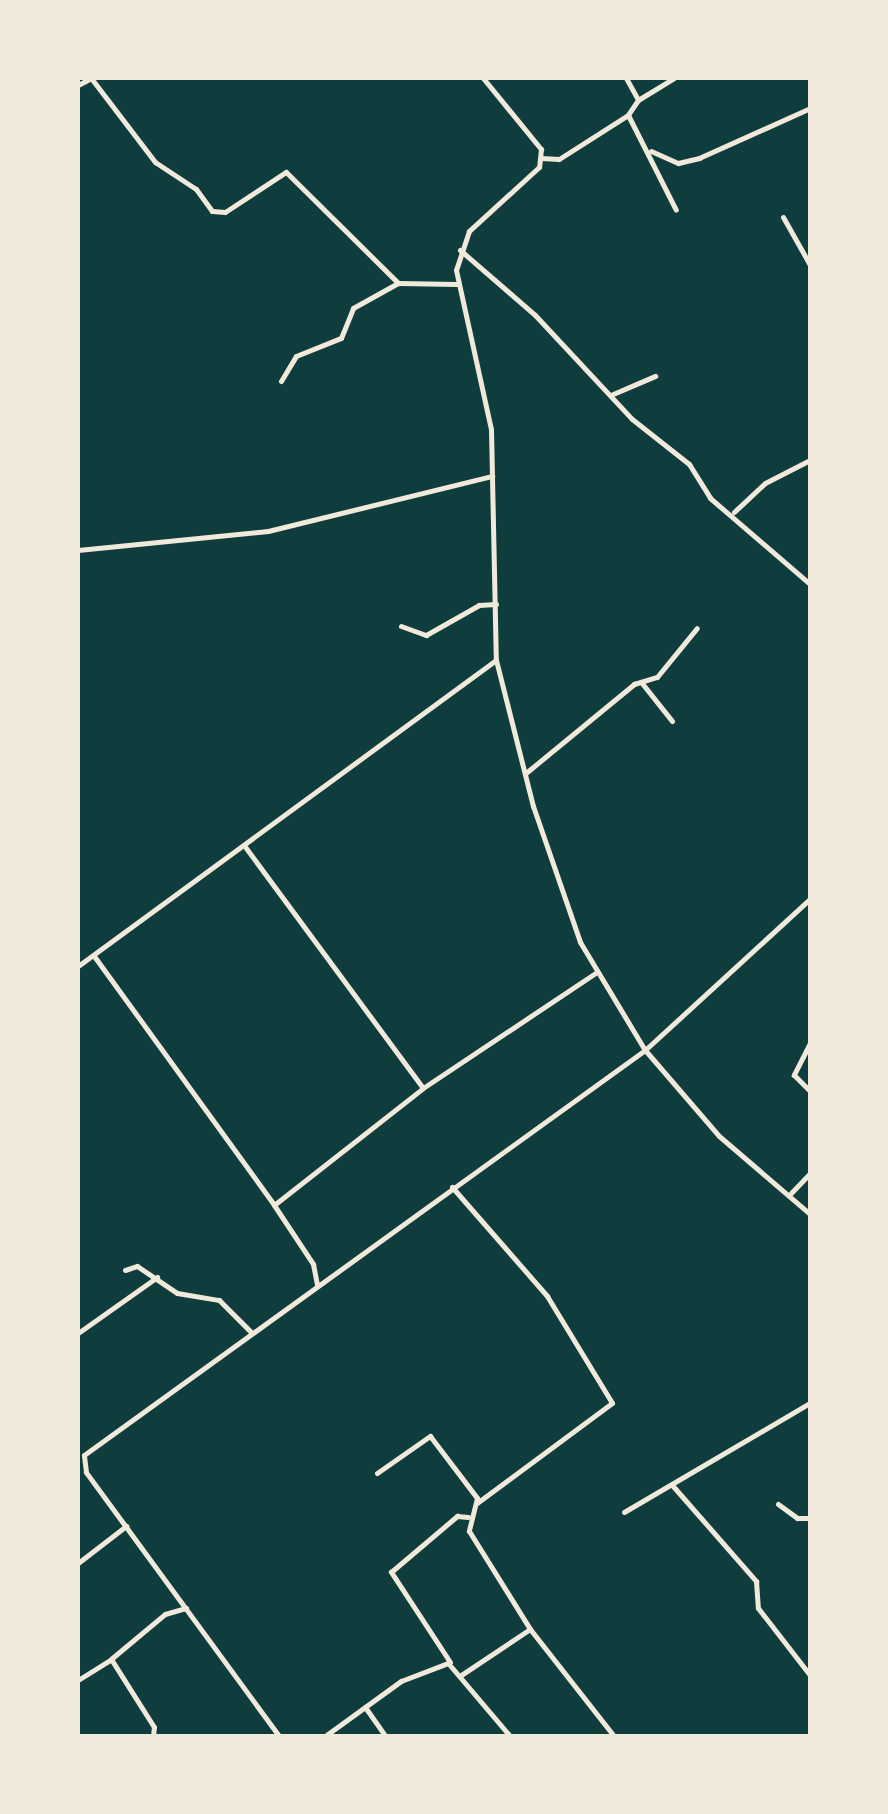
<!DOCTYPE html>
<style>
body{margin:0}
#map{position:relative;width:888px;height:1814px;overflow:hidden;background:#0f3d3e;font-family:"Noto Sans",sans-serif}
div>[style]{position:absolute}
.minor>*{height:5px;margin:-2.5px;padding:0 2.5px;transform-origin:2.5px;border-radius:2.5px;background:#f1e9da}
span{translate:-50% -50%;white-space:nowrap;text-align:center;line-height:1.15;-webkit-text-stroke:8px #f1e9da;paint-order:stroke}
.frame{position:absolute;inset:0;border:80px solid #f1e9da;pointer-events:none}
</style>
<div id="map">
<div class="minor">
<div style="left:483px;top:78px;width:92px;rotate:50.8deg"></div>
<div style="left:541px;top:149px;width:18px;rotate:96deg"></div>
<div style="left:539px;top:167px;width:95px;rotate:137.6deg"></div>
<div style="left:469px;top:231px;width:41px;rotate:108.4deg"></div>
<div style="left:456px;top:270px;width:163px;rotate:77.6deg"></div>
<div style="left:491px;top:429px;width:231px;rotate:88.8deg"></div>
<div style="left:496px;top:660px;width:151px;rotate:75.8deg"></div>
<div style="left:533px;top:806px;width:144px;rotate:70.9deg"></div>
<div style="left:580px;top:942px;width:126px;rotate:59deg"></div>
<div style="left:645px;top:1050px;width:113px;rotate:49.3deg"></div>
<div style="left:719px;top:1136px;width:120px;rotate:40.6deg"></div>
<div style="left:626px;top:78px;width:25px;rotate:61deg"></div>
<div style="left:638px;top:100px;width:18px;rotate:124deg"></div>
<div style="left:78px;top:85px;width:15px;rotate:-28deg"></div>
<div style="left:91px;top:78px;width:106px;rotate:52.7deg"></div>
<div style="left:155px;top:162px;width:49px;rotate:33.4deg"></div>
<div style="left:196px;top:189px;width:27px;rotate:54deg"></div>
<div style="left:212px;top:211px;width:13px;rotate:4deg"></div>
<div style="left:225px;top:212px;width:73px;rotate:-33.3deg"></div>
<div style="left:286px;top:172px;width:158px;rotate:44.7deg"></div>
<div style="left:398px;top:283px;width:59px;rotate:1deg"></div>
<div style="left:638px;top:100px;width:42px;rotate:-31.4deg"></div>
<div style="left:651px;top:151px;width:30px;rotate:24deg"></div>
<div style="left:678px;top:163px;width:22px;rotate:-13deg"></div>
<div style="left:699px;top:158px;width:122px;rotate:-24.2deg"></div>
<div style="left:541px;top:158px;width:18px;rotate:3deg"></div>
<div style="left:559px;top:159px;width:82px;rotate:-32.5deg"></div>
<div style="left:628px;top:115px;width:106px;rotate:63.2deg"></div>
<div style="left:783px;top:217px;width:55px;rotate:60.6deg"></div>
<div style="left:460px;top:250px;width:99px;rotate:40.9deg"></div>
<div style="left:535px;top:315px;width:142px;rotate:47deg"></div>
<div style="left:632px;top:419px;width:73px;rotate:38.3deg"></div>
<div style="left:689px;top:464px;width:40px;rotate:58deg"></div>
<div style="left:710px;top:498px;width:132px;rotate:40.7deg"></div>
<div style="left:281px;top:381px;width:29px;rotate:-59deg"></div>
<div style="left:296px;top:356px;width:48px;rotate:-21.8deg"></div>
<div style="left:341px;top:338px;width:32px;rotate:-68deg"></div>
<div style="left:353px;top:308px;width:51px;rotate:-29.1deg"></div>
<div style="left:613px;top:394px;width:46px;rotate:-23.2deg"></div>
<div style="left:734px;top:512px;width:42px;rotate:-43.1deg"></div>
<div style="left:765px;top:483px;width:51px;rotate:-27.1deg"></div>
<div style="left:78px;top:550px;width:191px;rotate:-5.7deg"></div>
<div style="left:268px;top:531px;width:231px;rotate:-13.8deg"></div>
<div style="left:401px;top:626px;width:27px;rotate:20deg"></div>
<div style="left:426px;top:635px;width:61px;rotate:-29.5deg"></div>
<div style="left:479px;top:605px;width:17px;rotate:-3deg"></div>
<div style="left:641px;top:682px;width:50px;rotate:51.5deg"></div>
<div style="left:527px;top:772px;width:139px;rotate:-39.4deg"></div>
<div style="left:634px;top:684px;width:24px;rotate:-17deg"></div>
<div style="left:657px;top:677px;width:63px;rotate:-50.8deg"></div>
<div style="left:246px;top:848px;width:297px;rotate:53.6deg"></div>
<div style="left:94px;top:956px;width:307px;rotate:54.1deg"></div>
<div style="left:274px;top:1205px;width:71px;rotate:56.5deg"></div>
<div style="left:313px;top:1264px;width:21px;rotate:79deg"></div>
<div style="left:78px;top:966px;width:518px;rotate:-36.21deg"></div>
<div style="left:810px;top:1043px;width:36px;rotate:117deg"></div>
<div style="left:794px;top:1075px;width:23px;rotate:45deg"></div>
<div style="left:452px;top:1187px;width:145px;rotate:48.9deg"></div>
<div style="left:547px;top:1296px;width:125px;rotate:58.7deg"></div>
<div style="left:612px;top:1403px;width:168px;rotate:143.5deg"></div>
<div style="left:791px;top:1193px;width:28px;rotate:-46deg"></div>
<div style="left:274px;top:1205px;width:189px;rotate:-38.1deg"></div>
<div style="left:423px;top:1088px;width:209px;rotate:-33.7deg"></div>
<div style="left:125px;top:1270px;width:13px;rotate:-18deg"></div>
<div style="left:137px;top:1266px;width:48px;rotate:34deg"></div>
<div style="left:177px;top:1293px;width:43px;rotate:9.5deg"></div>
<div style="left:219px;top:1300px;width:44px;rotate:45deg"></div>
<div style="left:78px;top:1333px;width:97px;rotate:-35.3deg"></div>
<div style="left:377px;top:1473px;width:65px;rotate:-34.9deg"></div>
<div style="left:430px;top:1436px;width:78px;rotate:52.8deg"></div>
<div style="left:477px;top:1498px;width:34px;rotate:104deg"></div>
<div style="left:469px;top:1531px;width:115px;rotate:58.1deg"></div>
<div style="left:530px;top:1629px;width:83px;rotate:146.3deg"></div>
<div style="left:672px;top:1485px;width:128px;rotate:48.8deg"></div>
<div style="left:756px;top:1581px;width:27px;rotate:86deg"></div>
<div style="left:758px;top:1608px;width:85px;rotate:52.2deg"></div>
<div style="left:778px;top:1504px;width:24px;rotate:36deg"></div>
<div style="left:797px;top:1518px;width:13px"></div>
<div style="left:624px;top:1512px;width:216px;rotate:-30.4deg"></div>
<div style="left:78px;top:1563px;width:61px;rotate:-37.6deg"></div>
<div style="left:530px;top:1629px;width:136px;rotate:51.9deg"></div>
<div style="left:450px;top:1662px;width:108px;rotate:-123.2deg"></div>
<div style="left:391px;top:1572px;width:87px;rotate:-40.3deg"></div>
<div style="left:457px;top:1516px;width:11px;rotate:5deg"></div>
<div style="left:78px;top:1680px;width:39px;rotate:-32deg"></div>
<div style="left:365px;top:1707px;width:35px;rotate:55deg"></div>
<div style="left:153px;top:1736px;width:9px;rotate:-84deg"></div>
<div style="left:154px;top:1727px;width:80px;rotate:-122.3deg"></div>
<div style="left:111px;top:1659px;width:70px;rotate:-39.8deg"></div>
<div style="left:165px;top:1614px;width:22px;rotate:-16deg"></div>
<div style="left:279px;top:1736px;width:327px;rotate:-126.2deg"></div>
<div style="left:86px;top:1472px;width:17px;rotate:-97deg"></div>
<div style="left:84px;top:1455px;width:692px;rotate:-35.83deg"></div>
<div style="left:645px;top:1050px;width:224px;rotate:-42.5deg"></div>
<div style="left:325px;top:1736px;width:94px;rotate:-35.9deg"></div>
<div style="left:401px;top:1681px;width:50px;rotate:-21deg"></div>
<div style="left:448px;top:1663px;width:96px;rotate:49.7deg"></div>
</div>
<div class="frame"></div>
</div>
